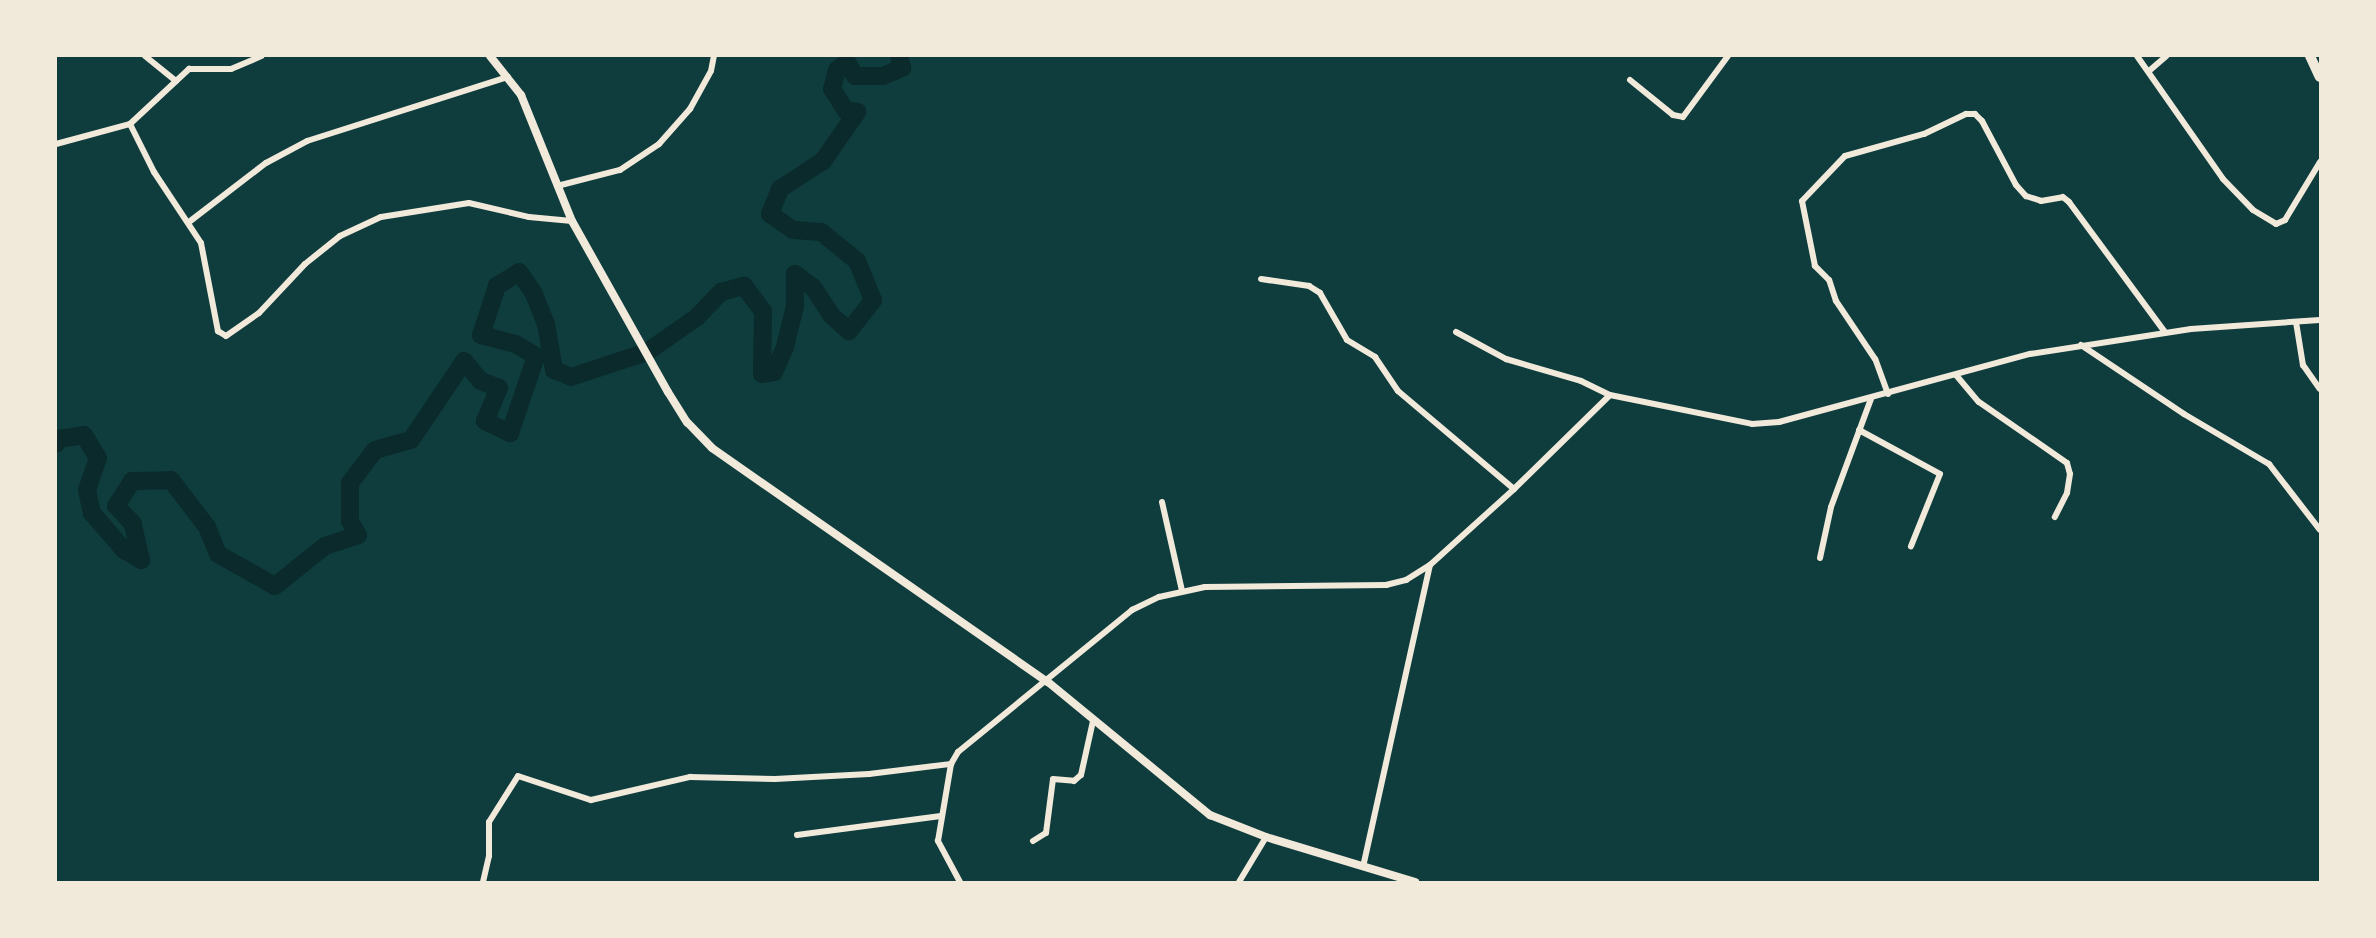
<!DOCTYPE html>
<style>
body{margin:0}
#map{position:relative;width:2376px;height:938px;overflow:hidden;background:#0f3d3e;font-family:"Playfair Display",serif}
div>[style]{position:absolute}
.river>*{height:18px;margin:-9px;padding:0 9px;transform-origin:9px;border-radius:9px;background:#0a2a2b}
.minor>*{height:6px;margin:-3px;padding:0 3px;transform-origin:3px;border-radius:3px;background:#f1e9da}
.tertiary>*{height:8px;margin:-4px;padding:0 4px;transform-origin:4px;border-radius:4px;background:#f1e9da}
.trunk>*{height:10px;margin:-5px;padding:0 5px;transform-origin:5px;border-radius:5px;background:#f1e9da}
span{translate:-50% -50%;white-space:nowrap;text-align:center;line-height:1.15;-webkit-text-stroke:6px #f1e9da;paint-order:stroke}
.frame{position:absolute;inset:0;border:57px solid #f1e9da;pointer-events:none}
</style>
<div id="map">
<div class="river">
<div style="left:56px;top:444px;width:6px;rotate:-59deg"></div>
<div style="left:59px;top:439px;width:25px;rotate:-9deg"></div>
<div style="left:84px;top:435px;width:27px;rotate:59deg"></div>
<div style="left:98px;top:458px;width:34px;rotate:109deg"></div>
<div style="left:87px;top:490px;width:24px;rotate:78deg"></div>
<div style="left:92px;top:513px;width:49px;rotate:49.1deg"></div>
<div style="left:124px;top:550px;width:20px;rotate:30deg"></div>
<div style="left:141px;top:560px;width:37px;rotate:-103deg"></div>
<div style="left:133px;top:524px;width:25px;rotate:-133deg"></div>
<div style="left:116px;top:506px;width:30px;rotate:-57deg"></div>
<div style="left:132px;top:481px;width:39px;rotate:-1deg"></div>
<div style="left:171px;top:480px;width:59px;rotate:52.5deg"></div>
<div style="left:207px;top:527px;width:29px;rotate:68deg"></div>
<div style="left:218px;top:554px;width:65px;rotate:29.3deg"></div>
<div style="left:275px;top:586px;width:64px;rotate:-38.7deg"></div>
<div style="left:325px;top:546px;width:35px;rotate:-18deg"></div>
<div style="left:358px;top:535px;width:16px;rotate:-120deg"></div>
<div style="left:350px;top:521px;width:38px;rotate:-90deg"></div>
<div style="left:350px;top:483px;width:41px;rotate:-52.9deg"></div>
<div style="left:375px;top:450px;width:37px;rotate:-16deg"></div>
<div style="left:411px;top:440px;width:95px;rotate:-56.1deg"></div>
<div style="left:464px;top:361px;width:26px;rotate:50deg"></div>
<div style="left:481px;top:381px;width:19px;rotate:21deg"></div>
<div style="left:499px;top:388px;width:36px;rotate:113deg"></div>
<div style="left:485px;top:421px;width:28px;rotate:26deg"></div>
<div style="left:510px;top:433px;width:81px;rotate:-71.3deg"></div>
<div style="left:536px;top:356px;width:24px;rotate:-150deg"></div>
<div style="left:515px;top:344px;width:35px;rotate:-165deg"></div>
<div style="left:481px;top:335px;width:52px;rotate:-71.9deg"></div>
<div style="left:497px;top:286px;width:26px;rotate:-32deg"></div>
<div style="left:519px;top:272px;width:24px;rotate:55deg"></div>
<div style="left:533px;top:292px;width:35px;rotate:68deg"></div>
<div style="left:546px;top:324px;width:47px;rotate:80.1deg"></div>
<div style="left:554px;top:370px;width:18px;rotate:22deg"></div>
<div style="left:571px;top:377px;width:80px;rotate:-18.2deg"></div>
<div style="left:647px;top:352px;width:61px;rotate:-35deg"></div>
<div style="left:697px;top:317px;width:35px;rotate:-46deg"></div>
<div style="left:721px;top:292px;width:24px;rotate:-15deg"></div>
<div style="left:744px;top:286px;width:31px;rotate:53deg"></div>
<div style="left:763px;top:311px;width:63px;rotate:90.9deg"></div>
<div style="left:762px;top:374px;width:12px;rotate:-9deg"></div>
<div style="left:774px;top:372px;width:27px;rotate:-66deg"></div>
<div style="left:785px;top:347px;width:42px;rotate:-76.3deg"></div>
<div style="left:795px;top:306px;width:32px;rotate:-90deg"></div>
<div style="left:795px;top:274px;width:22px;rotate:36deg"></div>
<div style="left:813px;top:287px;width:33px;rotate:57deg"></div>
<div style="left:831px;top:315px;width:24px;rotate:42deg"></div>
<div style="left:849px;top:331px;width:39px;rotate:-52deg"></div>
<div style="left:873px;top:300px;width:42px;rotate:-112.3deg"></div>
<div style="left:857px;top:261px;width:46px;rotate:-141.1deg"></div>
<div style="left:821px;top:232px;width:28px;rotate:-176deg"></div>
<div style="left:793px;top:230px;width:28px;rotate:-145deg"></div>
<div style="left:770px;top:214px;width:27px;rotate:-68deg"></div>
<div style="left:780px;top:189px;width:51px;rotate:-33.1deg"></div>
<div style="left:823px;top:161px;width:60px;rotate:-55.2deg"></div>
<div style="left:857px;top:112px;width:11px;rotate:-175deg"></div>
<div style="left:846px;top:111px;width:26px;rotate:-122deg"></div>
<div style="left:832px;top:89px;width:20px;rotate:-75deg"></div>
<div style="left:837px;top:70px;width:13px;rotate:-39deg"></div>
<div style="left:847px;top:62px;width:16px;rotate:60deg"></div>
<div style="left:855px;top:76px;width:28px"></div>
<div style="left:883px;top:76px;width:21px;rotate:-23deg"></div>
<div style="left:902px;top:68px;width:12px;rotate:-104deg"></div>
</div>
<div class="minor">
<div style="left:145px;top:56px;width:40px;rotate:39deg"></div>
<div style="left:2137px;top:56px;width:150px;rotate:55deg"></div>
<div style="left:2223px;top:179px;width:43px;rotate:45.9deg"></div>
<div style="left:2253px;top:210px;width:27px;rotate:31deg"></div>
<div style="left:2276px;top:224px;width:10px;rotate:-24deg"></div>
<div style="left:2285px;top:220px;width:68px;rotate:-58.9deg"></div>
<div style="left:2149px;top:71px;width:23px;rotate:-41deg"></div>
<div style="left:1630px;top:80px;width:55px;rotate:39.1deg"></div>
<div style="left:1673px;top:115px;width:10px;rotate:11deg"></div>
<div style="left:1683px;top:117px;width:76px;rotate:-53.6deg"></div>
<div style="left:130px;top:124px;width:54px;rotate:63.4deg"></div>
<div style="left:154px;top:172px;width:85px;rotate:56.5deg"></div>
<div style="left:201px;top:243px;width:90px;rotate:79.1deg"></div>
<div style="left:218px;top:331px;width:9px;rotate:32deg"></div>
<div style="left:226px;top:336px;width:40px;rotate:-34.9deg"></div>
<div style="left:259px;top:313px;width:67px;rotate:-46.8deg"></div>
<div style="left:305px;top:264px;width:45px;rotate:-38.7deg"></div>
<div style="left:340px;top:236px;width:45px;rotate:-24.9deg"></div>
<div style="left:381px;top:217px;width:89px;rotate:-9deg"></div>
<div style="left:469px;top:203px;width:62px;rotate:13.1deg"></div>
<div style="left:529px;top:217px;width:43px;rotate:5.3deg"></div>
<div style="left:56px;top:144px;width:77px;rotate:-15.1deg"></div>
<div style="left:130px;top:124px;width:81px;rotate:-43deg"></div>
<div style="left:189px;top:69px;width:42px"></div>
<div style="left:231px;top:69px;width:33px;rotate:-23deg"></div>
<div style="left:557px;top:186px;width:65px;rotate:-14.3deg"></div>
<div style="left:620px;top:170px;width:47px;rotate:-33.7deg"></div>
<div style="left:659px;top:144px;width:47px;rotate:-48.5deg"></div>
<div style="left:690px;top:109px;width:43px;rotate:-61.1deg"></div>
<div style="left:711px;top:71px;width:15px;rotate:-79deg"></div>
<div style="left:189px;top:222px;width:97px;rotate:-37.5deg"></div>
<div style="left:266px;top:163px;width:47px;rotate:-28.2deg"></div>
<div style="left:307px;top:141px;width:211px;rotate:-17.7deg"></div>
<div style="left:1261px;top:279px;width:49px;rotate:8.3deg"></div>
<div style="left:1309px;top:286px;width:13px;rotate:32deg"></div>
<div style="left:1320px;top:293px;width:54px;rotate:60.1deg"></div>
<div style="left:1347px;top:340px;width:33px;rotate:31deg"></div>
<div style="left:1375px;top:357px;width:41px;rotate:55.9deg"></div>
<div style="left:1398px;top:391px;width:152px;rotate:40.2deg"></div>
<div style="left:2296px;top:322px;width:44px;rotate:80.8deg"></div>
<div style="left:2303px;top:365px;width:29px;rotate:55deg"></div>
<div style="left:1456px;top:332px;width:57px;rotate:28.4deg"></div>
<div style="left:1506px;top:359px;width:78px;rotate:16.3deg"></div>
<div style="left:1581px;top:381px;width:32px;rotate:26deg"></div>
<div style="left:2081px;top:345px;width:124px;rotate:33.8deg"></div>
<div style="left:2184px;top:414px;width:99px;rotate:30.5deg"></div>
<div style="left:2269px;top:464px;width:83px;rotate:52.3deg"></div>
<div style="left:1956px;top:375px;width:35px;rotate:50deg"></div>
<div style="left:1979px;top:402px;width:107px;rotate:34.7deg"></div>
<div style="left:2067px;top:463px;width:11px;rotate:75deg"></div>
<div style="left:2070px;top:474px;width:19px;rotate:99deg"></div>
<div style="left:2067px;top:493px;width:27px;rotate:117deg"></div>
<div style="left:1888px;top:394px;width:37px;rotate:-110deg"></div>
<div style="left:1875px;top:359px;width:70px;rotate:-123.9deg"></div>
<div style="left:1836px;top:301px;width:22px;rotate:-108deg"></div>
<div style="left:1829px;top:280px;width:20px;rotate:-135deg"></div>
<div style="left:1815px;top:266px;width:66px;rotate:-101.3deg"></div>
<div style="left:1802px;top:201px;width:62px;rotate:-46.3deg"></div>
<div style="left:1845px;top:156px;width:82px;rotate:-15.6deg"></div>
<div style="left:1924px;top:134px;width:47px;rotate:-25.5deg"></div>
<div style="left:1966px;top:114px;width:9px"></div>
<div style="left:1975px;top:114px;width:10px;rotate:45deg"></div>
<div style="left:1982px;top:121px;width:72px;rotate:62deg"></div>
<div style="left:2016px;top:185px;width:15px;rotate:48deg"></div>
<div style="left:2026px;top:196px;width:16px;rotate:18deg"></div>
<div style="left:2041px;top:201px;width:22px;rotate:-10deg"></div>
<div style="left:2063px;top:197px;width:8px;rotate:40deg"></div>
<div style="left:2069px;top:202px;width:162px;rotate:53.6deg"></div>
<div style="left:1859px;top:430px;width:92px;rotate:28.5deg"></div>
<div style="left:1940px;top:474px;width:78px;rotate:111.9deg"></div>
<div style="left:1162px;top:502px;width:91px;rotate:77.3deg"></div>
<div style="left:1820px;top:558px;width:52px;rotate:-77.8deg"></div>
<div style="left:1831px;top:507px;width:115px;rotate:-69.7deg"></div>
<div style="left:797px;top:835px;width:145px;rotate:-7.5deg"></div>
<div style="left:1033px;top:841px;width:15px;rotate:-32deg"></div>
<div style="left:1046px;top:833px;width:54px;rotate:-82.6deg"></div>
<div style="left:1053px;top:779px;width:21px;rotate:5deg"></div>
<div style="left:1074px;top:781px;width:9px;rotate:-41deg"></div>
<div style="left:1081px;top:775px;width:55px;rotate:-77.5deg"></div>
<div style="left:1363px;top:867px;width:309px;rotate:-77.5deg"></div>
<div style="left:483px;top:882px;width:27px;rotate:-77deg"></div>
<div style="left:489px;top:856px;width:34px;rotate:-90deg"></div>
<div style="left:489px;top:822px;width:54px;rotate:-57.8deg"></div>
<div style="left:518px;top:776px;width:77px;rotate:18.2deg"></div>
<div style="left:591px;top:800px;width:102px;rotate:-13.1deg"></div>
<div style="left:690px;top:777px;width:85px;rotate:1.3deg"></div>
<div style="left:775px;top:779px;width:94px;rotate:-3deg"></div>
<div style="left:869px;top:774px;width:83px;rotate:-7deg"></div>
<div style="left:960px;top:882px;width:47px;rotate:-118.2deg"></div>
<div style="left:938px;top:841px;width:78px;rotate:-80.4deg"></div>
<div style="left:951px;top:764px;width:14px;rotate:-60deg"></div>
<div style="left:958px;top:752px;width:225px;rotate:-39.2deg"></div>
<div style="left:1132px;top:610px;width:30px;rotate:-26deg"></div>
<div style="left:1159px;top:597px;width:47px;rotate:-12.3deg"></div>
<div style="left:1205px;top:587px;width:181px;rotate:-0.6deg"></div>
<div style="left:1386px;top:585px;width:21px;rotate:-14deg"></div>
<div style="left:1406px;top:580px;width:28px;rotate:-32deg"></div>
<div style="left:1430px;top:565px;width:113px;rotate:-42.1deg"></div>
<div style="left:1514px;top:489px;width:134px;rotate:-44.4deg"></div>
<div style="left:1610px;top:395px;width:145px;rotate:11.5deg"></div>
<div style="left:1752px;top:424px;width:27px;rotate:-4deg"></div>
<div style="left:1779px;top:422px;width:260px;rotate:-15.2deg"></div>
<div style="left:2030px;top:354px;width:163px;rotate:-8.8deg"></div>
<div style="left:2191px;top:329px;width:129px;rotate:-4deg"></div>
<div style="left:1239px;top:882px;width:52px;rotate:-59deg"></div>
</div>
<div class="tertiary">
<div style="left:490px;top:56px;width:50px;rotate:51.5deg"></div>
<div style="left:521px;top:95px;width:136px;rotate:68deg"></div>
<div style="left:572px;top:221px;width:196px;rotate:60.7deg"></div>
<div style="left:668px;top:392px;width:36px;rotate:58deg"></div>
<div style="left:687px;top:422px;width:36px;rotate:46deg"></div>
<div style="left:712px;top:448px;width:409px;rotate:34.9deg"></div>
<div style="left:1048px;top:682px;width:210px;rotate:39.4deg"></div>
<div style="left:1210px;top:815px;width:60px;rotate:21.4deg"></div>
<div style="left:1266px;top:837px;width:156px;rotate:16.8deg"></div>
</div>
<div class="trunk">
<div style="left:2310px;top:56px;width:23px;rotate:65deg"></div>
</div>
<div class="frame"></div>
</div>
